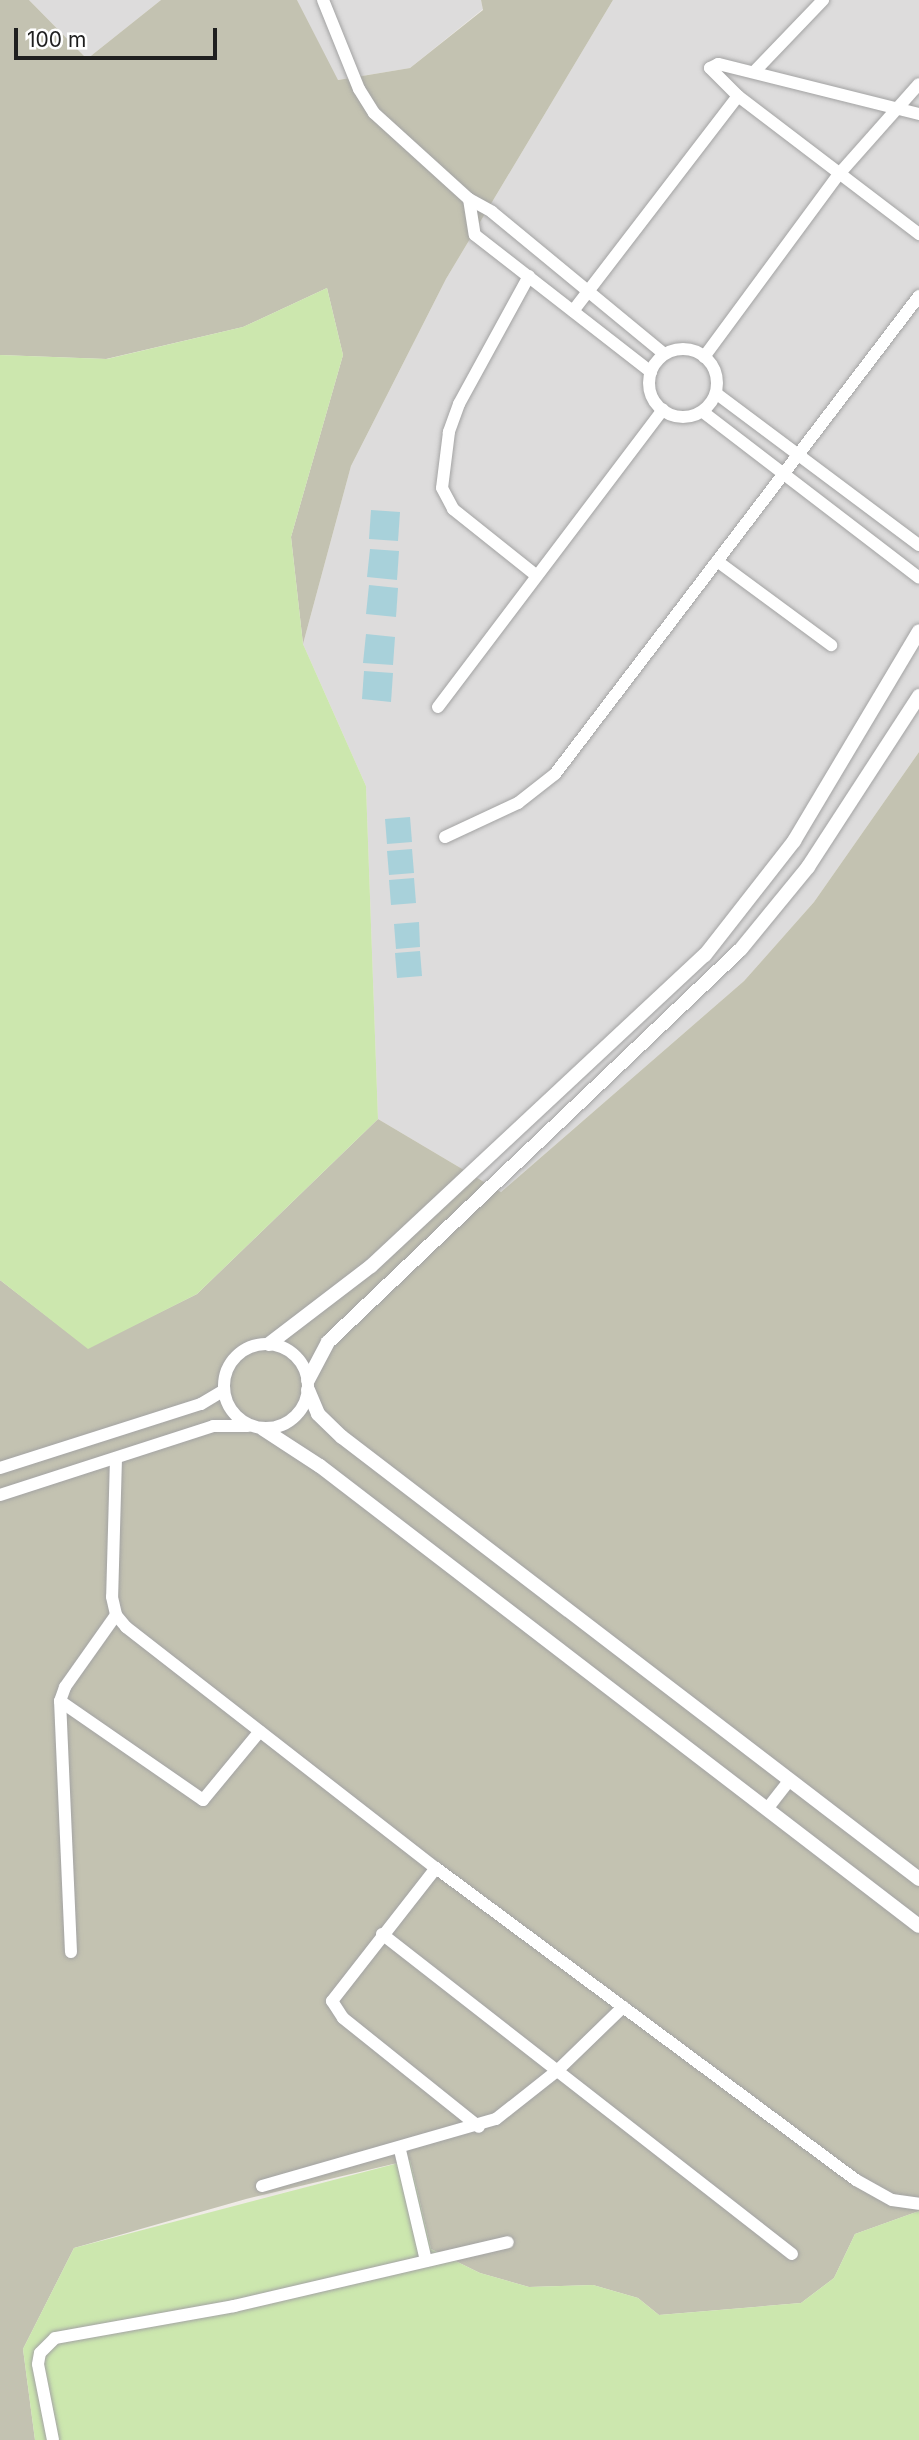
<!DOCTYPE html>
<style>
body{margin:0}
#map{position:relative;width:919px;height:2440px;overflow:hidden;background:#efebe6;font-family:Inter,sans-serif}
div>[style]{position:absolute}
.residential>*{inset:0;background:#dddcdc}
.construction>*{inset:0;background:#c3c2b1}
.grass>*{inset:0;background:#cce7ae}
.water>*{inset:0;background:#a8d1da}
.roads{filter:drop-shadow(0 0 2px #a3a3a3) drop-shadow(0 0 2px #a3a3a3)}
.minor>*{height:12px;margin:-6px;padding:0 6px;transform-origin:6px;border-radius:6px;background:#fff}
.minor>.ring{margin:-6px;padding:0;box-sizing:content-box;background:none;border:12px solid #fff;border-radius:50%}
.tertiary>*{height:14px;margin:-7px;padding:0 7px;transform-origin:7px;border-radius:7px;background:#fff}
span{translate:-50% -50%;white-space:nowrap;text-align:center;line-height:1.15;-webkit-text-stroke:5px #fff;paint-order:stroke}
.scale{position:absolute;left:14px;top:28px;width:203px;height:32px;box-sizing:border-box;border:4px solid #1f1f1f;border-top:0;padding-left:9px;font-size:21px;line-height:24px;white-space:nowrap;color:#1f1f1f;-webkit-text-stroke:5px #fff;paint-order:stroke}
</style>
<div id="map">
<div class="residential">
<div style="clip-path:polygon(29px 0,161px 0,87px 59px)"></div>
<div style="clip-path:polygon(297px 0,481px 0,483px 9px,410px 68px,337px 80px)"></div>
<div style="clip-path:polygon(613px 0,919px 0,919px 752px,814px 902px,744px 981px,501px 1192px,378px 1119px,366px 786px,303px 644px,351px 466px,446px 279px)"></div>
</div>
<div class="construction">
<div style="clip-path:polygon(0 0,29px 0,87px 59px,161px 0,297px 0,338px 80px,410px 68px,483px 10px,481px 0,613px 0,446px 279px,351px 466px,303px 644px,291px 537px,343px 355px,327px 288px,243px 327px,106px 359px,0 355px)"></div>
<div style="clip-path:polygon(919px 752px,919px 2211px,855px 2234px,834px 2278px,801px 2303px,659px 2315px,638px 2298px,593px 2285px,529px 2287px,480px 2273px,431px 2249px,410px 2160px,246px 2199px,74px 2248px,23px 2349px,35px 2440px,0 2440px,0 1280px,88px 1348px,197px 1294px,378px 1119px,501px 1192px,744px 981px,814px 902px)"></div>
</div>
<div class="grass">
<div style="clip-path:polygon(327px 288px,343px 355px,291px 537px,303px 644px,366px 786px,378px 1119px,197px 1294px,88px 1349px,0 1280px,0 355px,107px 359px,243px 327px)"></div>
<div style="clip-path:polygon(410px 2160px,431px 2249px,480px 2273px,529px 2287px,593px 2285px,638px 2298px,659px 2315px,801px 2303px,834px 2278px,855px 2234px,919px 2211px,919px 2440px,35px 2440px,23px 2349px,74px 2248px)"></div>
</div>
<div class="water">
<div style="clip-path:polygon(371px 510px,400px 512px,398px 541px,369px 539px)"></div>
<div style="clip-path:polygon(370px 549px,399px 551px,397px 580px,367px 577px)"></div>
<div style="clip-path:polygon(369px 585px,398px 588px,396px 617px,366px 614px)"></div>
<div style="clip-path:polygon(366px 634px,395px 637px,393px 665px,363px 663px)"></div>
<div style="clip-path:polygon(364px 671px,393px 673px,391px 702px,362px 699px)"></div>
<div style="clip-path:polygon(410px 817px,412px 842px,387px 844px,385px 819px)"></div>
<div style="clip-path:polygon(412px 849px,414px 873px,389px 875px,387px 851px)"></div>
<div style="clip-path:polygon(414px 878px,416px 903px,391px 905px,389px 880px)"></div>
<div style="clip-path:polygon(419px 922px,420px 947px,396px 949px,394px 924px)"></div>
<div style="clip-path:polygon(420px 951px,422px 976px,397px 978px,395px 953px)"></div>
</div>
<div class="roads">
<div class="minor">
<div style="left:323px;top:0;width:96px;rotate:68deg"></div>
<div style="left:359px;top:89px;width:28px;rotate:58deg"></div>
<div style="left:374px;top:113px;width:128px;rotate:42.2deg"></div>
<div style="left:469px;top:199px;width:26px;rotate:29deg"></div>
<div style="left:492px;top:212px;width:223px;rotate:39.5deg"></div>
<div style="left:754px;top:72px;width:100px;rotate:-46.2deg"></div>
<div style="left:919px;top:114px;width:207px;rotate:-166deg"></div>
<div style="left:718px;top:64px;width:9px;rotate:153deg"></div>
<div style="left:710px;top:68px;width:40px;rotate:45deg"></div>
<div style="left:738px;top:96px;width:228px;rotate:37.3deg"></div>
<div style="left:469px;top:199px;width:36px;rotate:81deg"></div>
<div style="left:475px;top:235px;width:223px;rotate:37.9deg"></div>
<div style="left:529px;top:276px;width:146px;rotate:118.7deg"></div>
<div style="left:459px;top:404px;width:30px;rotate:110deg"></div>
<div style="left:449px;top:432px;width:56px;rotate:97.1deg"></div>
<div style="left:442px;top:488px;width:24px;rotate:62deg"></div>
<div style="left:453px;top:509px;width:107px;rotate:38.6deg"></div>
<div style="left:573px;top:311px;width:271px;rotate:-52.5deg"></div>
<div class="ring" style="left:649px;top:349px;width:56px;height:56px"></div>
<div style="left:704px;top:357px;width:227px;rotate:-53.6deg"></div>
<div style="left:839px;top:174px;width:120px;rotate:-48.4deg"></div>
<div style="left:717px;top:394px;width:252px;rotate:36.8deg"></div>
<div style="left:703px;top:412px;width:272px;rotate:37.5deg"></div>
<div style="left:717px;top:561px;width:142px;rotate:36.4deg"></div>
<div style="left:438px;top:707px;width:373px;rotate:-52.9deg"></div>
<div style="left:445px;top:837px;width:81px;rotate:-25deg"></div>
<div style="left:518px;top:803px;width:47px;rotate:-38.1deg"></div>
<div style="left:555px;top:774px;width:601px;rotate:-52.71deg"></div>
<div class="ring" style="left:224px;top:1344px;width:72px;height:72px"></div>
<div style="left:116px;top:1458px;width:139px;rotate:91.6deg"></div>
<div style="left:112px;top:1597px;width:18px;rotate:77deg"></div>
<div style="left:116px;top:1615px;width:16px;rotate:50deg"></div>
<div style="left:126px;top:1627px;width:393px;rotate:37.9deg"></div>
<div style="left:436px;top:1868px;width:523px;rotate:36.61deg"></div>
<div style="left:856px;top:2180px;width:41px;rotate:29.1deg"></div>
<div style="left:892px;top:2200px;width:27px;rotate:8deg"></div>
<div style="left:0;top:1468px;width:211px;rotate:-17.7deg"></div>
<div style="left:201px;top:1404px;width:26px;rotate:-31deg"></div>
<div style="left:0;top:1495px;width:224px;rotate:-17.9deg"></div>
<div style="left:213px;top:1426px;width:35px"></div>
<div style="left:60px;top:1701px;width:174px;rotate:34.7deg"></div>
<div style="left:203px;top:1800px;width:89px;rotate:-50.4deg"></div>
<div style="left:767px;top:1809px;width:37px;rotate:-52deg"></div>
<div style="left:436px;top:1868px;width:169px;rotate:128deg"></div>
<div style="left:332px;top:2001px;width:20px;rotate:57deg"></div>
<div style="left:343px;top:2018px;width:174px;rotate:38.7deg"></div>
<div style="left:382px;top:1934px;width:520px;rotate:37.97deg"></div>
<div style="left:71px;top:1952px;width:251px;rotate:-92.5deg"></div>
<div style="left:60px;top:1701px;width:15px;rotate:-70deg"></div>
<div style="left:65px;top:1687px;width:88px;rotate:-54.7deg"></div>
<div style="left:400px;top:2150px;width:114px;rotate:76.8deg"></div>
<div style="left:262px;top:2186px;width:243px;rotate:-16deg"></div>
<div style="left:496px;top:2119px;width:79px;rotate:-38.3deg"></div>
<div style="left:558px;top:2070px;width:91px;rotate:-44.1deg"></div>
<div style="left:53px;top:2440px;width:77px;rotate:-101.2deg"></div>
<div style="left:38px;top:2364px;width:11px;rotate:-80deg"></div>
<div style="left:40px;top:2353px;width:21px;rotate:-45deg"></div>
<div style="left:55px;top:2338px;width:182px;rotate:-10.1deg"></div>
<div style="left:234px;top:2306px;width:281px;rotate:-13.1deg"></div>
</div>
<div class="tertiary">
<div style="left:269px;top:1344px;width:128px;rotate:-37.4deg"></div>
<div style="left:371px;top:1266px;width:456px;rotate:-43deg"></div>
<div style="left:705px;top:955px;width:145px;rotate:-52deg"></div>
<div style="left:794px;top:841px;width:244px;rotate:-59.2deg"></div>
<div style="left:308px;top:1380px;width:43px;rotate:-62.2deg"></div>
<div style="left:328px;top:1342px;width:570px;rotate:-43.58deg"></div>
<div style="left:741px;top:949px;width:106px;rotate:-50.7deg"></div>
<div style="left:808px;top:867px;width:204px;rotate:-57deg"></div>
<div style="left:308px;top:1390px;width:26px;rotate:67deg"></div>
<div style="left:318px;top:1414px;width:33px;rotate:44deg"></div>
<div style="left:342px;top:1437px;width:727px;rotate:37.45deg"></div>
<div style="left:263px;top:1429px;width:68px;rotate:33deg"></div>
<div style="left:320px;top:1466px;width:755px;rotate:37.52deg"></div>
</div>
</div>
<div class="scale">100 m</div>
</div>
